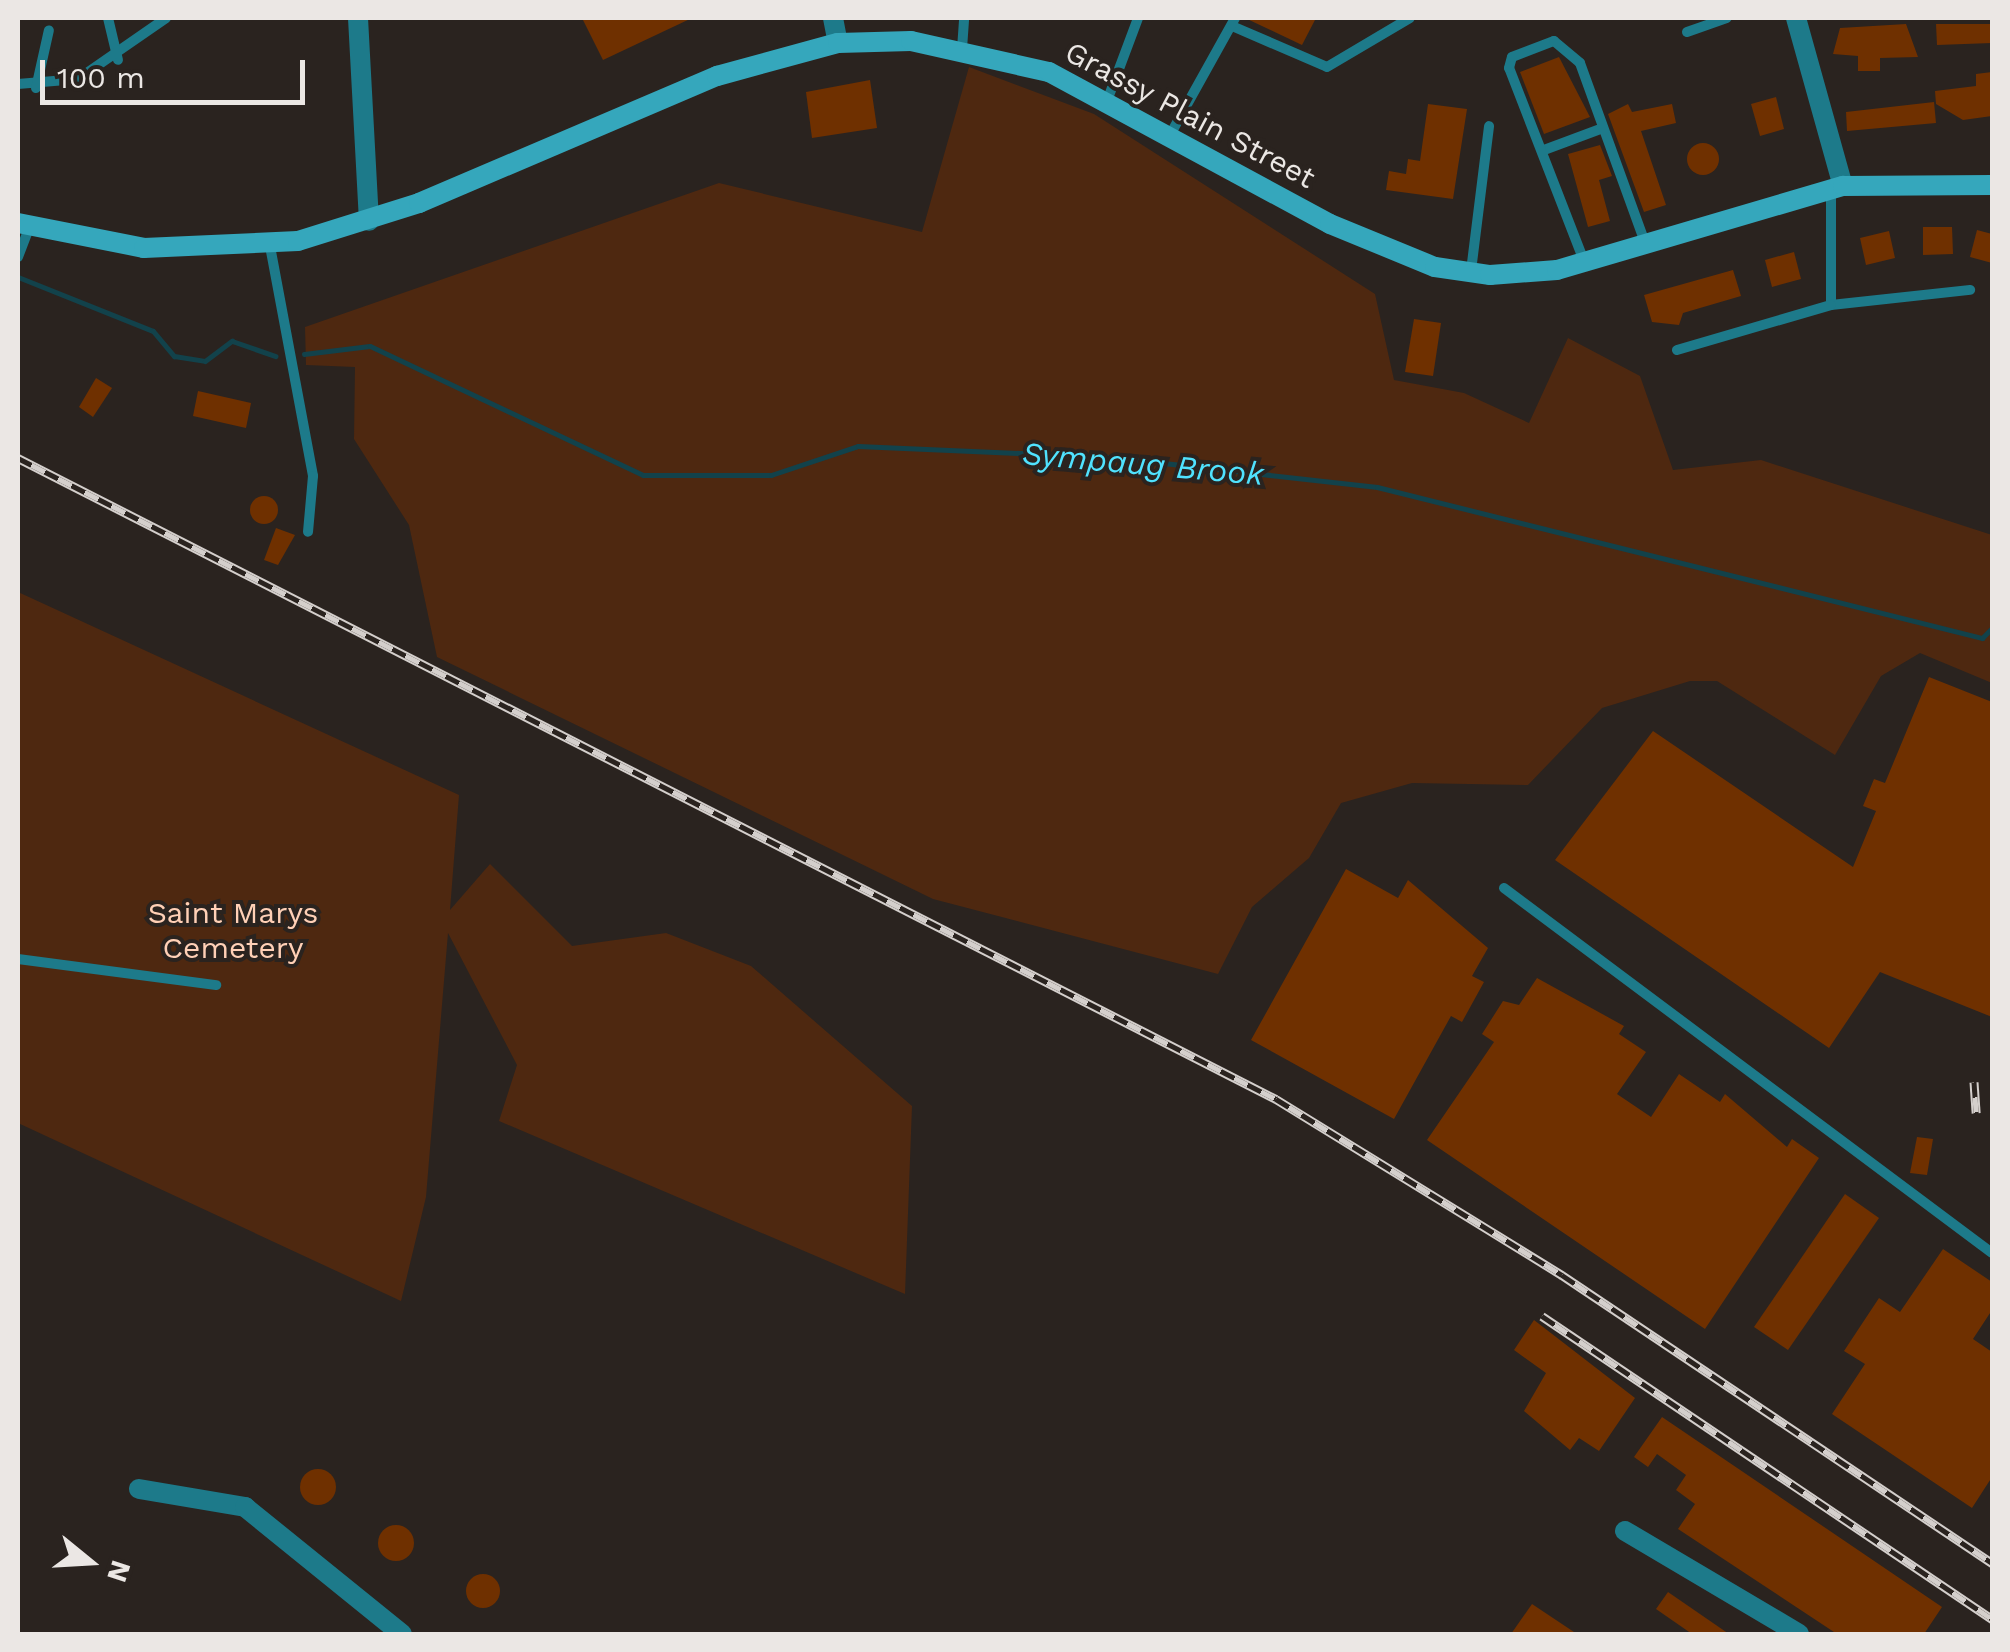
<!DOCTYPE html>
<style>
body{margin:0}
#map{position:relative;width:2010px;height:1652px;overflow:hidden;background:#2a231f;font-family:"Work Sans",sans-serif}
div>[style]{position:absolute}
.green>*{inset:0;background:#4e2810}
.stream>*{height:5px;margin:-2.5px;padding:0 2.5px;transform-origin:2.5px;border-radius:2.5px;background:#12424b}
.building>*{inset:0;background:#6f3000}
.round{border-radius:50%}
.service>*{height:10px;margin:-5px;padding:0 5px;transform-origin:5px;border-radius:5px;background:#1d7a8a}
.minor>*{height:20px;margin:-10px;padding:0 10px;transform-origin:10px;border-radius:10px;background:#1d7a8a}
.secondary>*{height:20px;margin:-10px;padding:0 10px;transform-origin:10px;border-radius:10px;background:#35a7bc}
.rail>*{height:9px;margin-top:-4.5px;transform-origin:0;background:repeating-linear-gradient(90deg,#2a231f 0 15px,#d4cfcc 0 30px);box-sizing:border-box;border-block:2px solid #d4cfcc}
span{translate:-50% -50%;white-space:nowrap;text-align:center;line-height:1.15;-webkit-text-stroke:8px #2a231f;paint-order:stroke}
.street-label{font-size:30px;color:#ebe7e4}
.park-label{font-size:30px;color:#ffd0b6}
.water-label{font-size:32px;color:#50e2fe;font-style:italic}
.frame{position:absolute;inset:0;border:20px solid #ebe7e4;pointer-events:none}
.north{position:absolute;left:40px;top:1512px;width:100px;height:100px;-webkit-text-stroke:8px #2a231f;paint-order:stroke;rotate:108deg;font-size:28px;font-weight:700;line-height:40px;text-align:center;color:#ebe7e4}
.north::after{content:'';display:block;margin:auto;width:35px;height:45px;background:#ebe7e4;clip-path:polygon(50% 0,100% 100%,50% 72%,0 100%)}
.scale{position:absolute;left:40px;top:60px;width:265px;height:45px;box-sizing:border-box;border:5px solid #ebe7e4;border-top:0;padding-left:12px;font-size:30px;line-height:35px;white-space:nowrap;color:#ebe7e4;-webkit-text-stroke:8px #2a231f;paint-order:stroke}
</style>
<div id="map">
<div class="green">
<div style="clip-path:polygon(969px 67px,1094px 114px,1375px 294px,1394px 380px,1464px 393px,1529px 423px,1568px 338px,1640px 376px,1673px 470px,1761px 460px,1992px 535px,1992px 683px,1920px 653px,1881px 676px,1835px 755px,1717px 681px,1690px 681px,1602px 708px,1528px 785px,1412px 783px,1341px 803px,1309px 858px,1252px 907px,1218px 974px,933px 899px,437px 657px,409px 525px,354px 439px,355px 367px,306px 365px,305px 327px,719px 183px,922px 232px)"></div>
<div style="clip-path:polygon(18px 592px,459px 795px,450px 910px,490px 864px,572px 946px,666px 933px,751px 966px,912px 1106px,905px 1294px,499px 1121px,517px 1065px,448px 933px,426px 1197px,401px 1301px,18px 1123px)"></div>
</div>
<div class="stream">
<div style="left:18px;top:277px;width:145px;rotate:21.8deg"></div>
<div style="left:153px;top:331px;width:33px;rotate:50deg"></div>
<div style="left:174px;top:356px;width:31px;rotate:9deg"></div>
<div style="left:205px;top:361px;width:34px;rotate:-37deg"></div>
<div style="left:232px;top:341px;width:46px;rotate:19.2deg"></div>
<div style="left:304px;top:354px;width:66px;rotate:-6.9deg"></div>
<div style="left:370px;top:346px;width:302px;rotate:25.3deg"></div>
<div style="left:643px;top:475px;width:128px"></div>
<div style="left:771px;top:475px;width:92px;rotate:-18.4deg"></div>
<div style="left:858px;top:446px;width:252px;rotate:2.5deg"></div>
<div style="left:1110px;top:457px;width:269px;rotate:6.4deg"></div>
<div style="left:1377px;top:487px;width:624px;rotate:14.01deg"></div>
<div style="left:1982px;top:638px;width:14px;rotate:-45deg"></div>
</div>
<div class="building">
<div style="clip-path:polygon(582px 18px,692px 18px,603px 60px)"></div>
<div style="clip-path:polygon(1245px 18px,1316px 18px,1302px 45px)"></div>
<div style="clip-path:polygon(1906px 24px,1918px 57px,1880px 58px,1880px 71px,1858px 71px,1858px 56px,1833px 54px,1840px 28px)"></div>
<div style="clip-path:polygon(1936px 24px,1992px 24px,1992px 43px,1937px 45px)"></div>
<div style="clip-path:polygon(1559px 57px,1590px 117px,1544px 134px,1520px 72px)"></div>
<div style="clip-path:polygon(1992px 72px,1992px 116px,1963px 120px,1936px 104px,1935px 91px,1976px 86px,1976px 74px)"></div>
<div style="clip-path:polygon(870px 80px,877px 128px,812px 138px,806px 92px)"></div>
<div style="clip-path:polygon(1776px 97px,1784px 129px,1760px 136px,1751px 104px)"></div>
<div style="clip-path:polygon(1934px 102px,1936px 123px,1847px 131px,1846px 112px)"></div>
<div style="clip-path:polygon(1428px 104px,1467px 109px,1453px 199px,1386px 190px,1389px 171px,1406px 174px,1408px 159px,1420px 161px)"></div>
<div style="clip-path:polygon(1628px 104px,1632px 112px,1672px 104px,1676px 123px,1641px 131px,1666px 205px,1644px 212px,1608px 114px)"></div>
<div class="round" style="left:1687px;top:143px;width:32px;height:32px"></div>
<div style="clip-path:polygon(1600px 145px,1612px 176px,1599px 180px,1610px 221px,1588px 227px,1568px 154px)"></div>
<div style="clip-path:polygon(1923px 227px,1952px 227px,1953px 254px,1923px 255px)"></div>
<div style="clip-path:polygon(1977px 230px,1992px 234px,1992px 263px,1970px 257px)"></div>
<div style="clip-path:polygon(1889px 231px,1895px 258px,1866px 265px,1860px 238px)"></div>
<div style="clip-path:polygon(1794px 252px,1801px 279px,1772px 287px,1765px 260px)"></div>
<div style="clip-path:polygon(1733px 270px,1741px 296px,1683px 313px,1679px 325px,1652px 322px,1644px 295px)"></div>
<div style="clip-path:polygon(1414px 319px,1441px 323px,1433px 376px,1405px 372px)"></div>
<div style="clip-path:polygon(96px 378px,112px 388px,93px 417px,79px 407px)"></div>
<div style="clip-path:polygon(198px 391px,251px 403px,246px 428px,193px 416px)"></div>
<div class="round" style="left:250px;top:496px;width:28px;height:28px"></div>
<div style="clip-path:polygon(276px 528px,295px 535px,278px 565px,264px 560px)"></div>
<div style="clip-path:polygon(1929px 677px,1992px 702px,1992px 1017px,1880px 972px,1829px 1048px,1555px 860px,1653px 731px,1853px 867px,1876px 811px,1863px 806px,1874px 779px,1885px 783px)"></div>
<div style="clip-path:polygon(1346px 869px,1398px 898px,1408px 880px,1488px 948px,1472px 976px,1484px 982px,1462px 1022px,1451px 1016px,1394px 1119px,1251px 1040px)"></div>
<div style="clip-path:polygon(1537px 978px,1624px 1026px,1619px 1034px,1646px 1052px,1617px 1094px,1651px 1117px,1679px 1074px,1720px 1102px,1725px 1094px,1787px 1147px,1792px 1139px,1819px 1158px,1705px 1329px,1427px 1140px,1494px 1042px,1482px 1034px,1503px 1001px,1519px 1005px)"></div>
<div style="clip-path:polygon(1917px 1137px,1933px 1139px,1927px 1175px,1910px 1173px)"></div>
<div style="clip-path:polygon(1845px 1194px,1879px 1218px,1788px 1350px,1754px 1327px)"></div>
<div style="clip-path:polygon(1943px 1249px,1992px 1282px,1992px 1310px,1973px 1339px,1992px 1352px,1992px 1477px,1972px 1508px,1832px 1414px,1865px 1364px,1844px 1351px,1879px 1298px,1900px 1312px)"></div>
<div style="clip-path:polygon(1534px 1320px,1635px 1398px,1599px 1451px,1579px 1438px,1570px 1450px,1524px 1411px,1546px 1373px,1514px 1350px)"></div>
<div style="clip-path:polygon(1662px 1417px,1942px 1607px,1924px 1634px,1837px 1634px,1678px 1529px,1695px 1504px,1676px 1490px,1686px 1475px,1657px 1454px,1648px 1467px,1634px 1457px)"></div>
<div class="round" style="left:300px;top:1469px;width:36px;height:36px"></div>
<div class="round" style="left:378px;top:1525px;width:36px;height:36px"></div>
<div class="round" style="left:466px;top:1574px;width:34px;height:34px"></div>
<div style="clip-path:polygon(1668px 1592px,1729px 1634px,1692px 1634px,1656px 1609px)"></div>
<div style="clip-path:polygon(1532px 1604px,1577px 1634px,1511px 1634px)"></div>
</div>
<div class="service">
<div style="left:108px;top:18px;width:43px;rotate:76.6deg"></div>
<div style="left:1232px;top:26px;width:103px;rotate:23.3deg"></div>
<div style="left:1327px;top:67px;width:96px;rotate:-30.6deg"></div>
<div style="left:1687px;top:32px;width:42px;rotate:-19.3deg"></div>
<div style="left:962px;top:49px;width:31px;rotate:-86deg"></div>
<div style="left:18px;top:84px;width:60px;rotate:-4.8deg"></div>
<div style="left:78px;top:79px;width:107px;rotate:-34.7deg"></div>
<div style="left:36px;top:88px;width:59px;rotate:-77.4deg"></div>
<div style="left:1107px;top:101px;width:89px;rotate:-69.5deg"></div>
<div style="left:1170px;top:135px;width:134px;rotate:-60.9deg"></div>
<div style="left:1544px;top:150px;width:63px;rotate:-20.4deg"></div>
<div style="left:1831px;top:191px;width:114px;rotate:90deg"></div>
<div style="left:1831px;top:305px;width:140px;rotate:-6.2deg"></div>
<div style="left:270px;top:246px;width:234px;rotate:79.4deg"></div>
<div style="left:313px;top:476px;width:56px;rotate:95.1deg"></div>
<div style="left:18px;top:257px;width:31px;rotate:-69deg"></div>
<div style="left:1584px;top:261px;width:207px;rotate:-111.2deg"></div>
<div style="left:1509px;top:68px;width:11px;rotate:-75deg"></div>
<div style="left:1512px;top:57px;width:45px;rotate:-20.9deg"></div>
<div style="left:1554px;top:41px;width:34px;rotate:40deg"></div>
<div style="left:1580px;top:63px;width:194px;rotate:70.1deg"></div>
<div style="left:1471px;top:271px;width:146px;rotate:-82.9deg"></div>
<div style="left:1677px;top:350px;width:160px;rotate:-16.3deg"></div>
<div style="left:1504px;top:888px;width:609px;rotate:36.79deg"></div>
<div style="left:18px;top:959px;width:200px;rotate:7.5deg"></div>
</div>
<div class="minor">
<div style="left:358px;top:18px;width:203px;rotate:86.9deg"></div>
<div style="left:833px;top:18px;width:25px;rotate:79deg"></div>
<div style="left:1796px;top:18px;width:174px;rotate:74.4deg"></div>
<div style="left:139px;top:1489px;width:108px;rotate:9.6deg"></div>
<div style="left:245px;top:1507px;width:202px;rotate:39deg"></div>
<div style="left:1625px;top:1531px;width:202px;rotate:30.6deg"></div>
</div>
<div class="secondary">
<div style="left:18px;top:223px;width:128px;rotate:11.2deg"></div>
<div style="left:144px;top:248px;width:154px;rotate:-2.6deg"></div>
<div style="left:298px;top:241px;width:127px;rotate:-17.4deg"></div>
<div style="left:419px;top:203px;width:324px;rotate:-23.1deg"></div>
<div style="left:717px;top:76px;width:125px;rotate:-15.3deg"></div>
<div style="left:838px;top:43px;width:73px;rotate:-1.6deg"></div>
<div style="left:911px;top:41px;width:141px;rotate:12.7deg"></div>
<div style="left:1049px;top:72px;width:319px;rotate:28.4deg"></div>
<div style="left:1330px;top:224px;width:113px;rotate:22.3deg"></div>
<div style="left:1435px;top:267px;width:56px;rotate:8.3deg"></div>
<div style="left:1490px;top:275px;width:67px;rotate:-4.3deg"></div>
<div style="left:1557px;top:270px;width:298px;rotate:-16.4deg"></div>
<div style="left:1843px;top:186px;width:149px;rotate:-0.4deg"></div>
</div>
<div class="rail">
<div style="left:18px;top:458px;width:1412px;rotate:27deg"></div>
<div style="left:1276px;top:1099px;width:336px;rotate:31.6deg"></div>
<div style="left:1562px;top:1275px;width:518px;rotate:33.81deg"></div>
<div style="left:1974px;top:1082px;width:31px;rotate:86deg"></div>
<div style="left:1542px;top:1316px;width:543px;rotate:33.95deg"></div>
</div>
<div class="street-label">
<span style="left:1190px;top:115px;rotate:28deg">Grassy Plain Street</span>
</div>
<div class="park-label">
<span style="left:233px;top:930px">Saint Marys<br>Cemetery</span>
</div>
<div class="water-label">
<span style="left:1143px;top:464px;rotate:5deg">Sympaug Brook</span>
</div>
<div class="frame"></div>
<div class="north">N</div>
<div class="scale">100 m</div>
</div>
